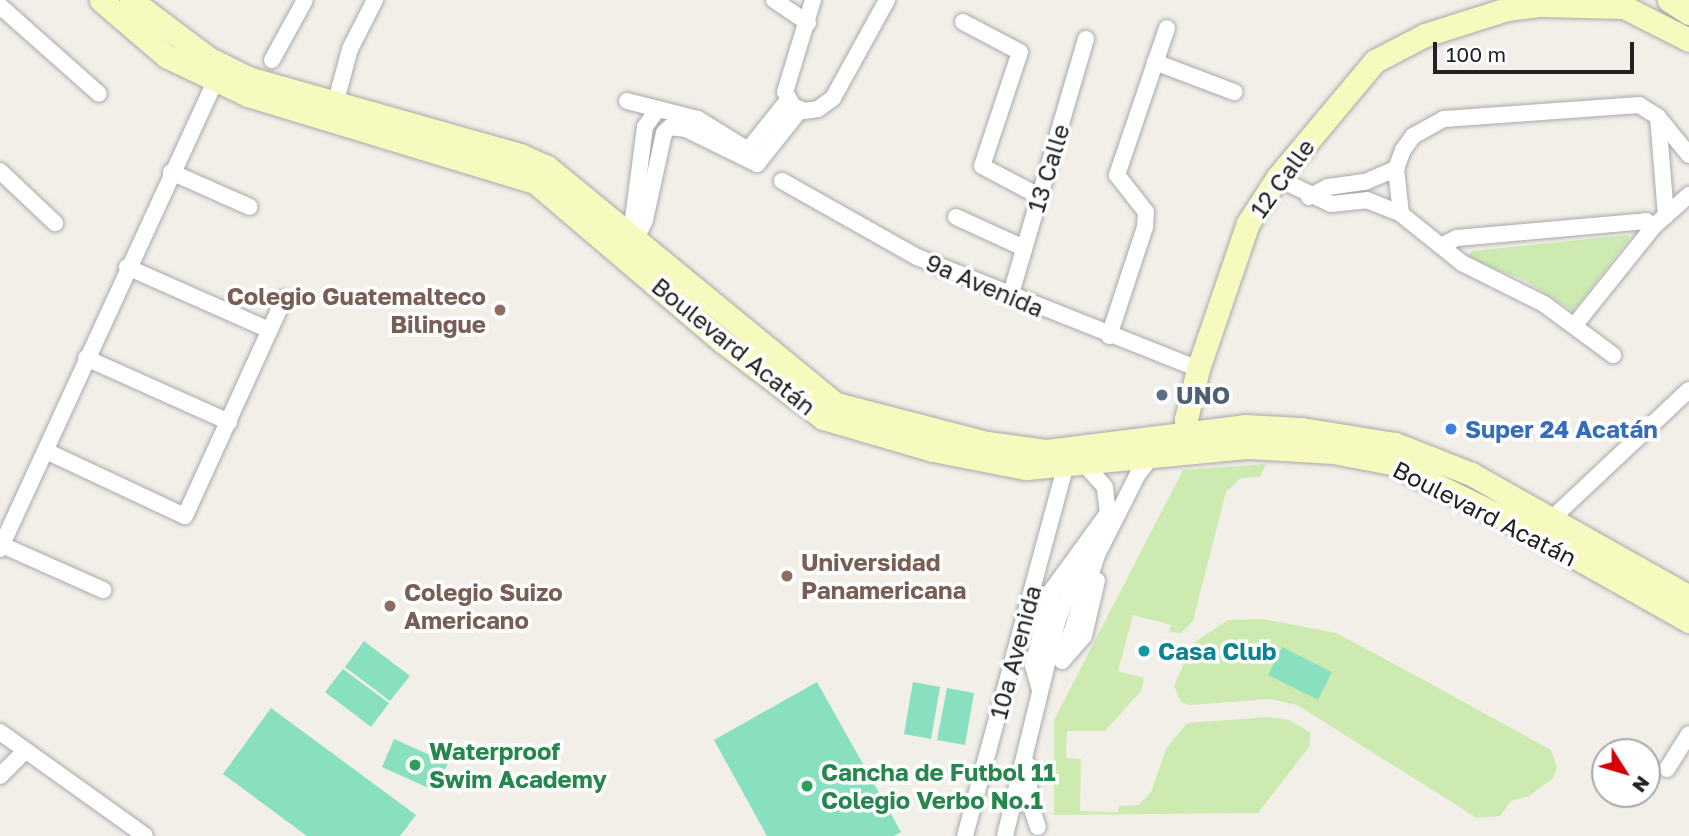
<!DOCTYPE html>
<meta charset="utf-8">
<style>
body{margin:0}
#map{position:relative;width:1689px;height:836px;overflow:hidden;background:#f2efe9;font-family:"Golos Text",sans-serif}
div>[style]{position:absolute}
.grass>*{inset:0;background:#cdebb0}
.pitch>*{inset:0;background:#88e0be}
.roads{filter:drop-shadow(0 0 2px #a9a9a9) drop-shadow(0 0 2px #a9a9a9)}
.street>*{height:16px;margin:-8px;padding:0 8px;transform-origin:8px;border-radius:8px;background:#fff}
.secondary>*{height:23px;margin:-11.5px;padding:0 11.5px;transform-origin:11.5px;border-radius:11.5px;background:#f7fabf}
.dots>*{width:19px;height:19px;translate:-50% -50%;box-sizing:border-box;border:4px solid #fff;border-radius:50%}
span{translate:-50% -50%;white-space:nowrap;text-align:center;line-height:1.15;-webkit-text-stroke:7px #fff;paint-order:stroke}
.street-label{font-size:24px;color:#222}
.education-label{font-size:24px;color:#785e54;font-weight:700}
.right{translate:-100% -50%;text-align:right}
.left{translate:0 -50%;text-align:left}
.service-label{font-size:24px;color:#4e5e75;font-weight:700}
.shop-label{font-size:24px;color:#366cbe;font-weight:700}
.culture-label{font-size:24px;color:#0d838f;font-weight:700}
.leisure-label{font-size:24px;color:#27864d;font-weight:700}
.north{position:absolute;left:1591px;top:738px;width:70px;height:70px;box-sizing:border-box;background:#fff;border:2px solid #a7a7a7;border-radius:50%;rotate:127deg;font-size:19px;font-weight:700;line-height:28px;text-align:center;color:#222}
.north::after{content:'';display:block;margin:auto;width:24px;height:32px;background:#d40000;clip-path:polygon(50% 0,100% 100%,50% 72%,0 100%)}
.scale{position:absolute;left:1433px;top:42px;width:201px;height:32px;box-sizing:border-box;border:4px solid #222;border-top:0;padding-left:9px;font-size:21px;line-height:24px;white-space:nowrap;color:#222;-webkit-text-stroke:5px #fff;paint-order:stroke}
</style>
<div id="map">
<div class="grass">
<div style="clip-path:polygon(1627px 235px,1630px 238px,1573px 311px,1526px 281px,1467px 257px,1472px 251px)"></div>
<div style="clip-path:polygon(1266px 464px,1260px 477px,1241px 478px,1226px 492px,1193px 621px,1181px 633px,1169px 632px,1171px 625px,1133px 615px,1118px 671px,1144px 678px,1141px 691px,1105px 731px,1067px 731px,1066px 758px,1081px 759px,1080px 811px,1118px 812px,1119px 806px,1139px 805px,1151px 792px,1166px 749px,1187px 723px,1270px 717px,1289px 720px,1311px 733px,1309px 747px,1258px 813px,1054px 815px,1054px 720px,1183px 470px)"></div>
<div style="clip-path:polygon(1263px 619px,1336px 633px,1413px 674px,1551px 750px,1557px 767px,1553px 778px,1529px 796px,1511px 801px,1500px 816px,1477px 818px,1297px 705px,1270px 699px,1190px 705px,1181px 702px,1174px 686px,1193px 643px,1228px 620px)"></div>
</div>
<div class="pitch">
<div style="clip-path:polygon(364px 641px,410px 676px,390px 701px,345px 667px)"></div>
<div style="clip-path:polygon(1282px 647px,1332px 672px,1318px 700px,1268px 675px)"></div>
<div style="clip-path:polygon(343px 669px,389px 703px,371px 727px,325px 692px)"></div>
<div style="clip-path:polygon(817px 682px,901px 832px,894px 836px,767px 836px,714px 740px)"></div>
<div style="clip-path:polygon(913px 682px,940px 687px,931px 739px,904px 734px)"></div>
<div style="clip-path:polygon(947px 688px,974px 693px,965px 745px,937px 740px)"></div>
<div style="clip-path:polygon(271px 708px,416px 815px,400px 836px,307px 836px,223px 774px)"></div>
<div style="clip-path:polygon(394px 739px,448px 763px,435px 791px,382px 767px)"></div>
</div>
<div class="roads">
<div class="street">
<div style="left:774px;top:0;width:41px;rotate:34.1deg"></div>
<div style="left:813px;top:0;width:96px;rotate:106.9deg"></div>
<div style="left:785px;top:92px;width:16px;rotate:60deg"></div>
<div style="left:793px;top:106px;width:12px;rotate:24deg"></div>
<div style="left:804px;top:111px;width:14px;rotate:-8deg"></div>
<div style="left:818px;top:109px;width:19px;rotate:-36deg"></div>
<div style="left:833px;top:98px;width:112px;rotate:-61.1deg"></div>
<div style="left:0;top:6px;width:132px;rotate:41.6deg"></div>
<div style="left:963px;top:22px;width:64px;rotate:27.8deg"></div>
<div style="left:1020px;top:52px;width:120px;rotate:108.4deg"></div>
<div style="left:982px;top:166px;width:64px;rotate:27.8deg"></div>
<div style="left:272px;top:60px;width:68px;rotate:-61.2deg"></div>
<div style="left:1155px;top:62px;width:85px;rotate:20.8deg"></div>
<div style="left:627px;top:101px;width:73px;rotate:14.2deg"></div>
<div style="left:698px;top:119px;width:59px;rotate:31.8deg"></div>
<div style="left:748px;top:150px;width:64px;rotate:-51.3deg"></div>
<div style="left:333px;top:112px;width:65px;rotate:-74.9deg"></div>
<div style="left:350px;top:49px;width:55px;rotate:-63deg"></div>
<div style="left:1658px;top:117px;width:99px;rotate:85.4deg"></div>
<div style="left:0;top:171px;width:76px;rotate:43.4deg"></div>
<div style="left:171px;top:172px;width:86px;rotate:23.9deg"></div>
<div style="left:1277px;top:178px;width:60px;rotate:25.7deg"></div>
<div style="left:1331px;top:204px;width:36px;rotate:-6deg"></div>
<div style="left:1367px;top:200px;width:37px;rotate:22deg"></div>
<div style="left:1401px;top:214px;width:78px;rotate:38.8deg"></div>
<div style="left:1462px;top:263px;width:92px;rotate:26.6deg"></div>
<div style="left:1544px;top:304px;width:86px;rotate:36.5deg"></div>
<div style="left:782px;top:181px;width:155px;rotate:29.4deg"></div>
<div style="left:917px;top:257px;width:302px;rotate:21.7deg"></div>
<div style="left:1309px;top:197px;width:21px;rotate:-28deg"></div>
<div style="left:1328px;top:187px;width:37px;rotate:-8deg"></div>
<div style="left:1365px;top:182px;width:34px;rotate:-23deg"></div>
<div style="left:1401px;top:214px;width:45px;rotate:-96.3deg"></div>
<div style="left:1396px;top:169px;width:20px;rotate:-70deg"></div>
<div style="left:1403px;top:150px;width:17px;rotate:-54deg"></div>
<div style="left:1413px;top:136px;width:35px;rotate:-29deg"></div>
<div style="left:1444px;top:119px;width:196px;rotate:-4.1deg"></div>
<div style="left:1639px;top:105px;width:22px;rotate:32deg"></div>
<div style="left:1658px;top:117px;width:49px;rotate:50.8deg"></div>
<div style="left:956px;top:217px;width:75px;rotate:24.5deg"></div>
<div style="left:637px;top:229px;width:11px;rotate:-112deg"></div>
<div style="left:633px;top:219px;width:93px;rotate:-82.6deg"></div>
<div style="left:645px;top:127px;width:19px;rotate:-55deg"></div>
<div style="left:632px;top:246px;width:29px;rotate:-63deg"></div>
<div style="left:645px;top:220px;width:89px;rotate:-77.7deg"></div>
<div style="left:664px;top:133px;width:8px;rotate:-45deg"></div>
<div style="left:670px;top:127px;width:16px;rotate:7deg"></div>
<div style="left:686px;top:129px;width:79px;rotate:26.2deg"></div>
<div style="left:757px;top:164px;width:69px;rotate:-51.5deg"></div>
<div style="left:1441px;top:246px;width:18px;rotate:-27deg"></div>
<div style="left:1457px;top:238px;width:190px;rotate:-5.1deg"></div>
<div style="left:1646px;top:221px;width:9px;rotate:32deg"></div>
<div style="left:127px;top:267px;width:155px;rotate:23.9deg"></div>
<div style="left:1010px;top:297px;width:269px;rotate:-73.6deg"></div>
<div style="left:1574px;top:326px;width:128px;rotate:-51.3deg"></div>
<div style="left:1654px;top:226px;width:47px;rotate:-41.5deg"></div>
<div style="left:1109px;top:336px;width:115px;rotate:-71.7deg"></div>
<div style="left:1145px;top:227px;width:15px;rotate:-86deg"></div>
<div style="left:1146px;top:212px;width:47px;rotate:-128.1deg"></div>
<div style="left:1117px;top:175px;width:155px;rotate:-71.2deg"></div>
<div style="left:86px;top:358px;width:157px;rotate:24.1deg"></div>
<div style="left:46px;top:451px;width:153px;rotate:25.1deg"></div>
<div style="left:185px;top:516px;width:239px;rotate:-65.5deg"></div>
<div style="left:1545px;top:525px;width:197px;rotate:-43.2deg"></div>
<div style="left:2px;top:545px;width:111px;rotate:24deg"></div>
<div style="left:0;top:549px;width:526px;rotate:-65.29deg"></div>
<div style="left:1063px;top:660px;width:32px;rotate:-49deg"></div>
<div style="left:1084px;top:636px;width:57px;rotate:-76.9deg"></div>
<div style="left:1062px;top:661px;width:112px;rotate:-71.7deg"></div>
<div style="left:1097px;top:555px;width:91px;rotate:-63.2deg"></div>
<div style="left:1138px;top:474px;width:24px;rotate:-52deg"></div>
<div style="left:1040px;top:690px;width:25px;rotate:-106deg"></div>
<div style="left:1033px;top:666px;width:78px;rotate:-76deg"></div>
<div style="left:1052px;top:590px;width:95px;rotate:-54deg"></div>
<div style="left:1108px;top:513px;width:26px;rotate:-97deg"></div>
<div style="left:1105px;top:487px;width:31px;rotate:-132deg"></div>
<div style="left:0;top:732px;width:178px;rotate:35.6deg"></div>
<div style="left:1028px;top:765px;width:38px;rotate:87deg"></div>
<div style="left:1030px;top:803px;width:25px;rotate:72deg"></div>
<div style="left:1667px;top:769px;width:41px;rotate:-57.8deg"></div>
<div style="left:0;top:776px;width:35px;rotate:-45deg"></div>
<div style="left:965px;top:836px;width:382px;rotate:-74.8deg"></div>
<div style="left:1005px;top:836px;width:220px;rotate:-76.3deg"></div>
<div style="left:1057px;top:622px;width:82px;rotate:-68.5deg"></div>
</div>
<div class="secondary">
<div style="left:101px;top:0;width:86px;rotate:40.7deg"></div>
<div style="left:166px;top:56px;width:91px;rotate:25.4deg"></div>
<div style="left:248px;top:95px;width:300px;rotate:16.9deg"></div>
<div style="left:535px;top:182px;width:245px;rotate:40.4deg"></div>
<div style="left:722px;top:341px;width:127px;rotate:37.3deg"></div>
<div style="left:823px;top:418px;width:115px;rotate:16.2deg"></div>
<div style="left:933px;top:450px;width:95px;rotate:11deg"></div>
<div style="left:1026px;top:468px;width:224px;rotate:-5.4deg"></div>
<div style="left:1249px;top:447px;width:84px;rotate:3.4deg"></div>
<div style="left:1333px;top:452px;width:59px;rotate:10.7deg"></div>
<div style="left:1391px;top:463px;width:146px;rotate:26deg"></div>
<div style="left:1522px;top:527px;width:192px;rotate:29.4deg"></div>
<div style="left:131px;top:0;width:96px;rotate:37deg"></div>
<div style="left:208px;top:58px;width:45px;rotate:26.6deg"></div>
<div style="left:248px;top:78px;width:283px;rotate:15.8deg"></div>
<div style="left:520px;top:155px;width:30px;rotate:24deg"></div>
<div style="left:547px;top:167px;width:374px;rotate:39.4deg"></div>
<div style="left:836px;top:404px;width:156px;rotate:14.5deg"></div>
<div style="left:987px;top:443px;width:61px;rotate:7.6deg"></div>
<div style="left:1047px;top:451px;width:199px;rotate:-7.2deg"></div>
<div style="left:1244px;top:426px;width:57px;rotate:3deg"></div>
<div style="left:1301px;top:429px;width:95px;rotate:9.1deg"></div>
<div style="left:1395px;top:444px;width:82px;rotate:21.5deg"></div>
<div style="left:1471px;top:474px;width:250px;rotate:29.4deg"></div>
<div style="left:1669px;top:0;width:24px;rotate:33deg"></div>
<div style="left:1188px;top:448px;width:29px;rotate:-94deg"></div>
<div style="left:1186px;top:419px;width:51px;rotate:-76.5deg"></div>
<div style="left:1198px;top:369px;width:154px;rotate:-71.1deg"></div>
<div style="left:1248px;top:223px;width:54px;rotate:-57.2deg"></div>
<div style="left:1277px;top:178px;width:153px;rotate:-50.1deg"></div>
<div style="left:1375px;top:61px;width:56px;rotate:-27.5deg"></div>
<div style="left:1425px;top:35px;width:86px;rotate:-17.6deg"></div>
<div style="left:1507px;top:9px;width:34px;rotate:-7deg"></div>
<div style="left:1541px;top:5px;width:83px;rotate:1.4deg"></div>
<div style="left:1624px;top:7px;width:73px;rotate:26.9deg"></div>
</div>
</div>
<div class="dots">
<div style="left:500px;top:310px;background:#8d6e63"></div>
<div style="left:1162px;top:395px;background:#5c6f8a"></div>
<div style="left:1451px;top:429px;background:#3f7fe0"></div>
<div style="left:787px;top:576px;background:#8d6e63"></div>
<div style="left:390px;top:606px;background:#8d6e63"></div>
<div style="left:1144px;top:651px;background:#0f9aa8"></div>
<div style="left:415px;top:765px;background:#2e9e5b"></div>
<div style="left:807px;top:786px;background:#2e9e5b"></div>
</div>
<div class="street-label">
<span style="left:1048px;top:168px;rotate:-73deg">13 Calle</span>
<span style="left:1282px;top:178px;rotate:-54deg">12 Calle</span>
<span style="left:985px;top:285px;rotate:23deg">9a Avenida</span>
<span style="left:734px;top:346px;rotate:39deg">Boulevard Acatán</span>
<span style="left:1485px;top:513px;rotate:27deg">Boulevard Acatán</span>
<span style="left:1015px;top:652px;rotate:-75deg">10a Avenida</span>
</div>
<div class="education-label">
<span class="right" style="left:486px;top:310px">Colegio Guatemalteco<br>Bilingue</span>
<span class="left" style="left:801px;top:576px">Universidad<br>Panamericana</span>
<span class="left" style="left:404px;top:606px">Colegio Suizo<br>Americano</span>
</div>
<div class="service-label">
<span class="left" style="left:1176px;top:395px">UNO</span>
</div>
<div class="shop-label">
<span class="left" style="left:1465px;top:429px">Super 24 Acatán</span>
</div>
<div class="culture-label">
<span class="left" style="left:1158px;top:651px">Casa Club</span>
</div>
<div class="leisure-label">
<span class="left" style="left:429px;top:765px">Waterproof<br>Swim Academy</span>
<span class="left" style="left:821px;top:786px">Cancha de Futbol 11<br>Colegio Verbo No.1</span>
</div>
<div class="north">N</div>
<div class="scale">100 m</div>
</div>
